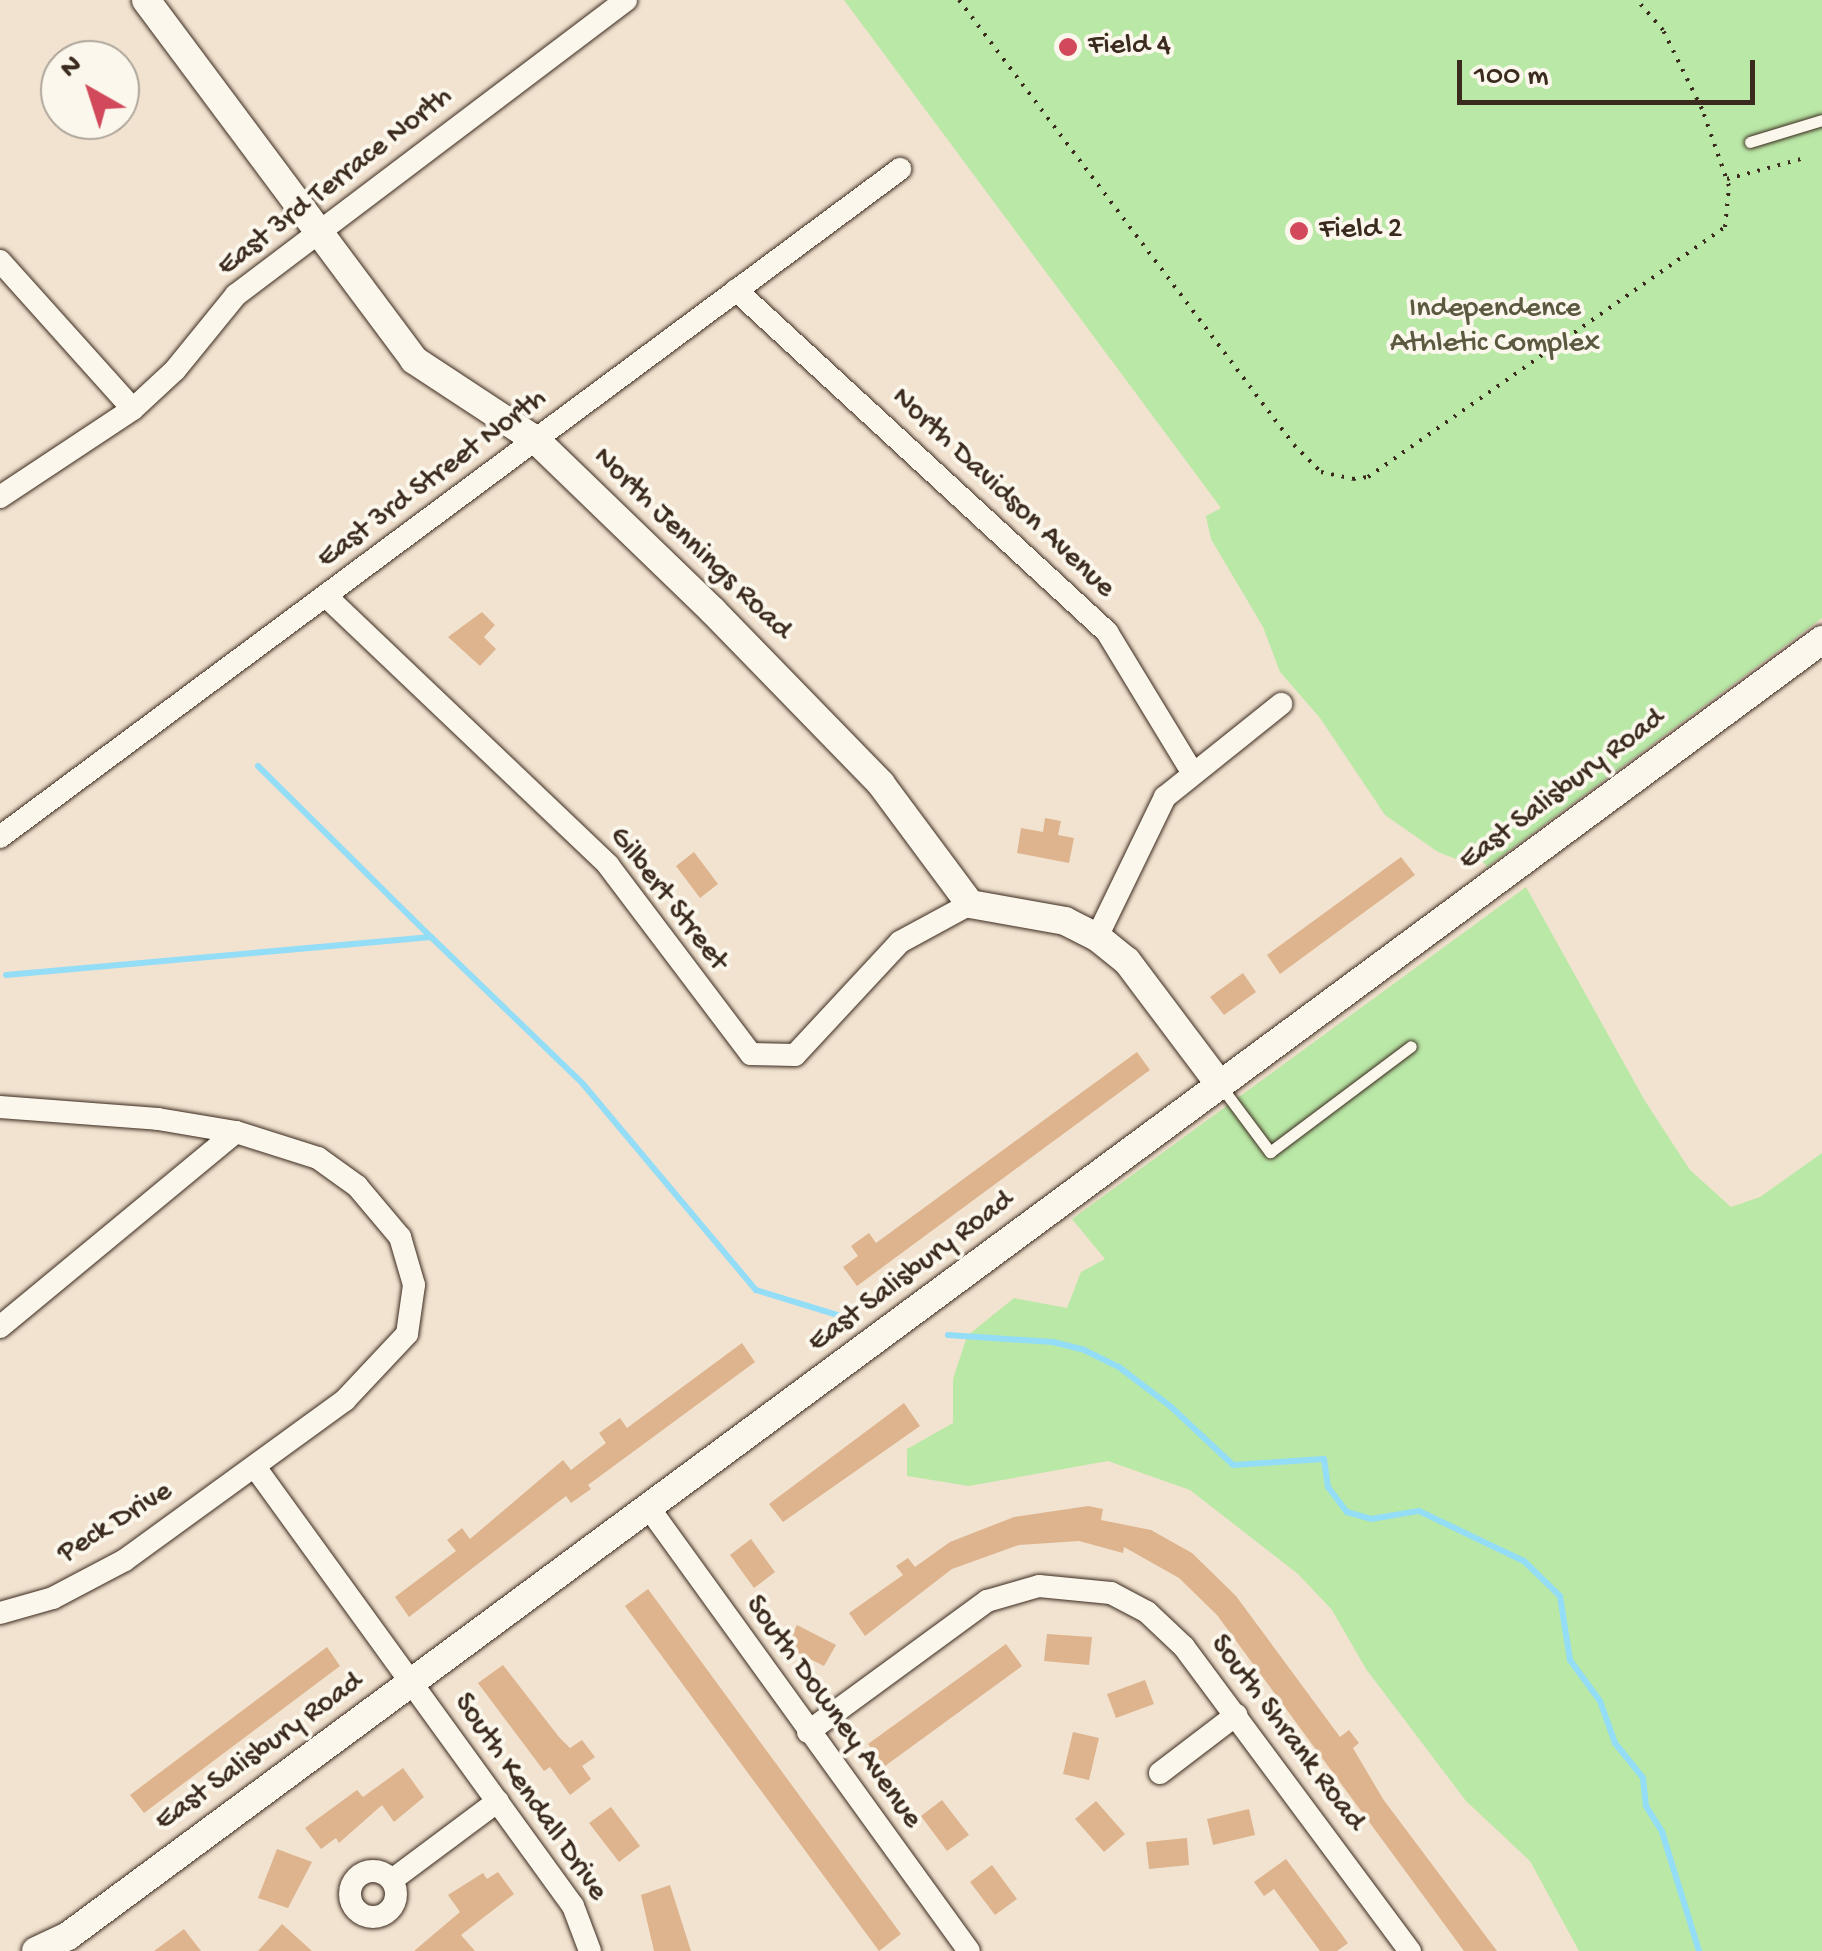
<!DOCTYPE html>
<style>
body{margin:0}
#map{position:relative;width:1822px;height:1951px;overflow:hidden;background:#f2e3d0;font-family:"Gochi Hand",sans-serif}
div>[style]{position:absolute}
.green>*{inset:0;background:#bae8a7}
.stream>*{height:6px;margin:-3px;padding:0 3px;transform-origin:3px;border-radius:3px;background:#94ddf6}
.building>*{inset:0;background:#ddb48e}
.path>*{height:4px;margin-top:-2px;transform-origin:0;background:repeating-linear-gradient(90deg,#3b2a1e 0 2.5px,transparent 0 10.5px)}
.roads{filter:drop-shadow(0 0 2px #3b2a1e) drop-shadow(0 0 2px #3b2a1e)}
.service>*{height:11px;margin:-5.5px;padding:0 5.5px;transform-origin:5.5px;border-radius:5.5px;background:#fbf7ec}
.minor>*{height:22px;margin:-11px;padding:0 11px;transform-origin:11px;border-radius:11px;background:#fbf7ec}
.minor>.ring{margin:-11px;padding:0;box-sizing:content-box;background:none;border:22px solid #fbf7ec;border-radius:50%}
.tertiary>*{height:28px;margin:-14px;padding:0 14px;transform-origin:14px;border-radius:14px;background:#fbf7ec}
.dots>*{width:28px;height:28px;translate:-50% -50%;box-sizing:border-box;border:5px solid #fbf7ec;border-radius:50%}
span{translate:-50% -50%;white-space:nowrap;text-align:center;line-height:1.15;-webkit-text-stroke:8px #fbf7ec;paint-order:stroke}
.poi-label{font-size:30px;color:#3b2a1e}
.left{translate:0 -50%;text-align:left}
.street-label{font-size:30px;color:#3b2a1e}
.park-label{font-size:30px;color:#5b5a40}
.north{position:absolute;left:40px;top:40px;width:100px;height:100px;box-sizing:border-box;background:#fbf7ec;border:2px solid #aea59a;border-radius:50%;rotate:321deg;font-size:28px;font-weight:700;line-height:40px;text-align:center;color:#3b2a1e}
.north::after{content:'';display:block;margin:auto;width:35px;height:45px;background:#d1495b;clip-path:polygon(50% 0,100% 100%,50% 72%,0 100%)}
.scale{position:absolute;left:1457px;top:60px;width:298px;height:45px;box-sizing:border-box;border:5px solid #3b2a1e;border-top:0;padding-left:12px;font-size:30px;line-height:35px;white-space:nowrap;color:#3b2a1e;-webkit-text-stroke:8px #fbf7ec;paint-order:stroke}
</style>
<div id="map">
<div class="green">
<div style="clip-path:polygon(844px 0,1822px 0,1822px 618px,1487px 867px,1474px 849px,1456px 859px,1438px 852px,1385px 815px,1320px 718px,1280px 672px,1263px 627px,1211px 539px,1206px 516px,1221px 508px)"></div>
<div style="clip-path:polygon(1526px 887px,1645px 1101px,1690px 1170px,1731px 1207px,1760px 1197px,1822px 1153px,1822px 1951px,1579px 1951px,1530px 1861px,1466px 1801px,1366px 1669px,1332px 1610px,1298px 1574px,1190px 1490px,1108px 1461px,969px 1486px,907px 1476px,907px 1449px,953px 1423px,953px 1379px,967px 1336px,1014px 1298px,1067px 1308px,1081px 1272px,1105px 1259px,1072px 1219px)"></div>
</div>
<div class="stream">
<div style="left:258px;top:766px;width:243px;rotate:44.7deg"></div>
<div style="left:6px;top:975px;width:427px;rotate:-5.1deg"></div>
<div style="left:431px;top:937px;width:211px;rotate:44deg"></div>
<div style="left:583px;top:1084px;width:269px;rotate:50deg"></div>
<div style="left:756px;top:1290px;width:89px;rotate:17deg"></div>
<div style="left:948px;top:1335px;width:105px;rotate:3.8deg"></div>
<div style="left:1053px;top:1342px;width:32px;rotate:14deg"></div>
<div style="left:1084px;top:1350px;width:39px;rotate:26deg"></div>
<div style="left:1119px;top:1367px;width:64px;rotate:37.4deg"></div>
<div style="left:1170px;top:1406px;width:86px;rotate:43.1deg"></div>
<div style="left:1233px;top:1465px;width:91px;rotate:-3.8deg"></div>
<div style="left:1324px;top:1459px;width:28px;rotate:82deg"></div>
<div style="left:1328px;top:1487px;width:31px;rotate:53deg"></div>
<div style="left:1347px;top:1512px;width:25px;rotate:16deg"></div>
<div style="left:1371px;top:1519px;width:49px;rotate:-9.5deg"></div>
<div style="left:1419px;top:1511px;width:116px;rotate:25.5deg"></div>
<div style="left:1524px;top:1561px;width:50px;rotate:44.2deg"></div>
<div style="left:1560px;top:1596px;width:65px;rotate:81.1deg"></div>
<div style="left:1570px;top:1660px;width:51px;rotate:53.8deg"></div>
<div style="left:1600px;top:1701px;width:45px;rotate:70.3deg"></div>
<div style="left:1615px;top:1743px;width:45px;rotate:51.3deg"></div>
<div style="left:1643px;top:1778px;width:28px;rotate:84deg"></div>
<div style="left:1646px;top:1806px;width:31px;rotate:58deg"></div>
<div style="left:1662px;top:1832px;width:125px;rotate:72.7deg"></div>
</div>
<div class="building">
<div style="clip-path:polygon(482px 612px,495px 625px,484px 637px,496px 649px,480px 666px,448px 637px)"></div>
<div style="clip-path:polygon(1045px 818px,1061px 821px,1058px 835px,1074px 838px,1069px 863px,1017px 853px,1021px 828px,1043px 832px)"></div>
<div style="clip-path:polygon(694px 852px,718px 884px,700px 898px,676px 866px)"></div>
<div style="clip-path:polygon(1401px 857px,1415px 875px,1280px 974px,1267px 955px)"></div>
<div style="clip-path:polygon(1243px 973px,1256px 992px,1224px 1015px,1210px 997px)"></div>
<div style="clip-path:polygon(1137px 1052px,1150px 1070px,857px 1286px,843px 1267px,858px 1256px,851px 1246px,869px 1233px,876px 1243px)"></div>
<div style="clip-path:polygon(742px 1343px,755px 1362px,588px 1485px,591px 1489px,571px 1503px,566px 1496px,409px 1617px,395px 1597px,456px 1551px,447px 1540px,462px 1528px,470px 1539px,563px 1460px,571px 1470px,606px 1443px,599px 1433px,620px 1418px,627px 1428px)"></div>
<div style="clip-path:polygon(904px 1403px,920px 1426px,783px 1522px,769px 1504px)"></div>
<div style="clip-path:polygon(1088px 1506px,1103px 1509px,1101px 1520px,1151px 1530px,1192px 1553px,1236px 1596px,1340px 1737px,1349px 1730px,1359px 1743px,1353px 1748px,1383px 1799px,1497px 1951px,1464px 1951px,1217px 1615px,1179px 1578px,1124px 1547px,1123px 1553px,1079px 1541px,1019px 1545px,952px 1569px,865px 1636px,849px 1613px,903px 1575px,896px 1566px,908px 1558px,915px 1567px,950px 1542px,1014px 1517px)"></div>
<div style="clip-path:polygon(751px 1539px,775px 1572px,754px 1588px,730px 1555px)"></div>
<div style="clip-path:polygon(648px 1589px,901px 1934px,879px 1951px,625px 1606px)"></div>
<div style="clip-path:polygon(797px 1625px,836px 1645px,824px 1666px,786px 1647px)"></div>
<div style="clip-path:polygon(1047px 1634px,1092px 1637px,1089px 1665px,1044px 1661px)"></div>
<div style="clip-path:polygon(1006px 1644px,1022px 1666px,885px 1766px,868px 1744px)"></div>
<div style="clip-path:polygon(327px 1647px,340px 1666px,144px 1813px,130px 1795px)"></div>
<div style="clip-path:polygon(503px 1665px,559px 1737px,570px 1748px,582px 1740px,595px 1757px,582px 1766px,591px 1779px,570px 1795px,550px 1767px,544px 1771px,478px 1683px)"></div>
<div style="clip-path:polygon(1145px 1680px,1154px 1704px,1116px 1718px,1107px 1694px)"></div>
<div style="clip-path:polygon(1073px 1732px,1099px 1738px,1089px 1780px,1063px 1774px)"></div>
<div style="clip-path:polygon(403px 1768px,424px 1797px,394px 1822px,382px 1805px,339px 1843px,336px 1838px,321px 1849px,305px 1828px,357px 1790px,363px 1797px)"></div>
<div style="clip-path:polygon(942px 1800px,969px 1835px,947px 1851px,921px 1816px)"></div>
<div style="clip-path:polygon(1096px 1801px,1125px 1834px,1104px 1852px,1075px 1819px)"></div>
<div style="clip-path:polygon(611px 1807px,640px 1846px,619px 1862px,589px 1823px)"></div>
<div style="clip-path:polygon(1249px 1809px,1255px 1835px,1213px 1845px,1207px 1819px)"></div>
<div style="clip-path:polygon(1187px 1838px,1189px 1865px,1149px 1869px,1146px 1842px)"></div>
<div style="clip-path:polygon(277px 1849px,312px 1862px,288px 1908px,258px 1898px)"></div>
<div style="clip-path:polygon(1286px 1859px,1348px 1943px,1337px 1951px,1320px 1951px,1274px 1889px,1264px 1896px,1254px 1882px)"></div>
<div style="clip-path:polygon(992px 1865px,1017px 1899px,995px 1915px,970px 1882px)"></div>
<div style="clip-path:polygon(498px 1872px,514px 1894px,461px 1935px,475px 1951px,414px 1951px,460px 1912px,448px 1895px,483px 1873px,487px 1879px)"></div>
<div style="clip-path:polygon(670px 1885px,691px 1951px,654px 1951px,641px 1895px)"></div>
<div style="clip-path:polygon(282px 1924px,312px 1951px,258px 1951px)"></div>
<div style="clip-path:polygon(184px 1929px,201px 1951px,154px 1951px)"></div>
</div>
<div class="path">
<div style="left:959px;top:0;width:557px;rotate:53.03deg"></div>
<div style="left:1294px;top:445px;width:38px;rotate:45deg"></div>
<div style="left:1321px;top:472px;width:33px;rotate:12deg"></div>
<div style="left:1353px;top:479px;width:15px;rotate:-8deg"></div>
<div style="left:1368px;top:477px;width:436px;rotate:-35deg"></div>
<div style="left:1725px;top:227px;width:41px;rotate:-84.4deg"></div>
<div style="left:1729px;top:186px;width:82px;rotate:-109.3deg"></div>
<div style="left:1702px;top:109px;width:88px;rotate:-116.3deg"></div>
<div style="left:1663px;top:30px;width:40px;rotate:-131deg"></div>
<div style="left:1727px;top:179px;width:81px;rotate:-15.1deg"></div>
</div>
<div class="roads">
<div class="service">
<div style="left:1750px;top:142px;width:75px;rotate:-17deg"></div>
<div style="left:1220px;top:1085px;width:84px;rotate:53.3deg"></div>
<div style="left:1270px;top:1152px;width:176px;rotate:-36.9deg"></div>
</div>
<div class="minor">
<div style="left:0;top:261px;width:199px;rotate:48.1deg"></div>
<div style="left:736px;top:290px;width:505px;rotate:42.67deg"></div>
<div style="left:1107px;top:632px;width:162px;rotate:58.7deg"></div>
<div style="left:0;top:497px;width:159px;rotate:-33.5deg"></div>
<div style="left:133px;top:409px;width:57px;rotate:-42.9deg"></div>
<div style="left:175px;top:370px;width:97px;rotate:-50.9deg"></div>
<div style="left:236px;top:295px;width:489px;rotate:-37.1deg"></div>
<div style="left:327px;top:597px;width:388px;rotate:43.6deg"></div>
<div style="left:608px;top:865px;width:237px;rotate:52.9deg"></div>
<div style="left:751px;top:1054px;width:44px;rotate:1.3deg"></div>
<div style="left:795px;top:1055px;width:154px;rotate:-47.1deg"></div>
<div style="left:900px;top:942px;width:80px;rotate:-28.5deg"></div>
<div style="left:0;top:837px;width:1121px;rotate:-36.58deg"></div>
<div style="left:1097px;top:937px;width:156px;rotate:-64.1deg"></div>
<div style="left:1165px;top:797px;width:149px;rotate:-38.7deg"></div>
<div style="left:0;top:1107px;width:158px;rotate:4.3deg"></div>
<div style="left:158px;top:1119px;width:79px;rotate:9.5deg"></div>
<div style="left:236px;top:1132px;width:86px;rotate:17.6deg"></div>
<div style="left:318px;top:1158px;width:48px;rotate:35.7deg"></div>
<div style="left:357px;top:1186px;width:67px;rotate:49.9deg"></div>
<div style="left:400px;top:1237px;width:50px;rotate:73.7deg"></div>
<div style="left:414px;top:1285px;width:49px;rotate:98.1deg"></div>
<div style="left:407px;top:1334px;width:91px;rotate:133.2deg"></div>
<div style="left:345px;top:1400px;width:272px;rotate:144deg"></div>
<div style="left:125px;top:1560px;width:81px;rotate:152.2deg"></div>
<div style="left:53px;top:1598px;width:55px;rotate:164.2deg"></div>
<div style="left:0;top:1327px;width:306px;rotate:-39.6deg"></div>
<div style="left:255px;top:1467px;width:542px;rotate:54.08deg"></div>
<div style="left:573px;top:1906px;width:48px;rotate:69.3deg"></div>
<div style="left:649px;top:1508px;width:546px;rotate:54.16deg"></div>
<div style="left:808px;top:1732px;width:222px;rotate:-36.2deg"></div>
<div style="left:987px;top:1601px;width:54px;rotate:-16.1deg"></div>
<div style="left:1039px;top:1586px;width:72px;rotate:5.6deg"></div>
<div style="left:1111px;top:1593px;width:41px;rotate:27.8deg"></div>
<div style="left:1147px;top:1612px;width:51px;rotate:43.4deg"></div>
<div style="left:1184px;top:1647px;width:379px;rotate:53.4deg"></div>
<div style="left:1160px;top:1773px;width:96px;rotate:-37.3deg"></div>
<div class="ring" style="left:350px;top:1871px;width:24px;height:24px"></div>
<div style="left:392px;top:1880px;width:132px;rotate:-36.7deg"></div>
</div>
<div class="tertiary">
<div style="left:146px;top:0;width:449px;rotate:53.3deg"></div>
<div style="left:414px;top:360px;width:146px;rotate:33.3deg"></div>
<div style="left:536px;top:440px;width:246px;rotate:44deg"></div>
<div style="left:713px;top:611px;width:241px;rotate:45.8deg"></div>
<div style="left:881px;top:784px;width:149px;rotate:53.4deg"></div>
<div style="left:970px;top:904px;width:97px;rotate:10.1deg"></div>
<div style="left:1065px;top:921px;width:36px;rotate:27deg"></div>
<div style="left:1097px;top:937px;width:38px;rotate:39deg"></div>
<div style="left:1127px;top:961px;width:155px;rotate:53.1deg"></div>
<div style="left:36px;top:1951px;width:35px;rotate:-25deg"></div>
<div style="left:68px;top:1936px;width:2181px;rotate:-36.46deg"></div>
</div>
</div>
<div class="dots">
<div style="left:1068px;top:47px;background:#d1495b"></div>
<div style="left:1299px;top:231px;background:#d1495b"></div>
</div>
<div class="poi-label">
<span class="left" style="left:1088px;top:47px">Field 4</span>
<span class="left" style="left:1319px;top:231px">Field 2</span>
</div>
<div class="street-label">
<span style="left:336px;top:183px;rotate:-38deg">East 3rd Terrace North</span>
<span style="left:433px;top:480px;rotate:-37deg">East 3rd Street North</span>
<span style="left:1002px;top:494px;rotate:43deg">North Davidson Avenue</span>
<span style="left:691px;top:545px;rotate:44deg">North Jennings Road</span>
<span style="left:1563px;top:791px;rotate:-37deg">East Salisbury Road</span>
<span style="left:667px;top:900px;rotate:52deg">Gilbert Street</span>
<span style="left:912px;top:1273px;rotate:-37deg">East Salisbury Road</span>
<span style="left:116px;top:1524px;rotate:-32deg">Peck Drive</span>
<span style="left:832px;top:1713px;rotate:54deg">South Downey Avenue</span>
<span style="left:1286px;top:1734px;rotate:53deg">South Shrank Road</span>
<span style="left:260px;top:1753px;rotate:-36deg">East Salisbury Road</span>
<span style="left:529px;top:1798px;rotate:55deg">South Kendall Drive</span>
</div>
<div class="park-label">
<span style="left:1495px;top:327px">Independence<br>Athletic Complex</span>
</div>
<div class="north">N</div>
<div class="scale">100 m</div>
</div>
